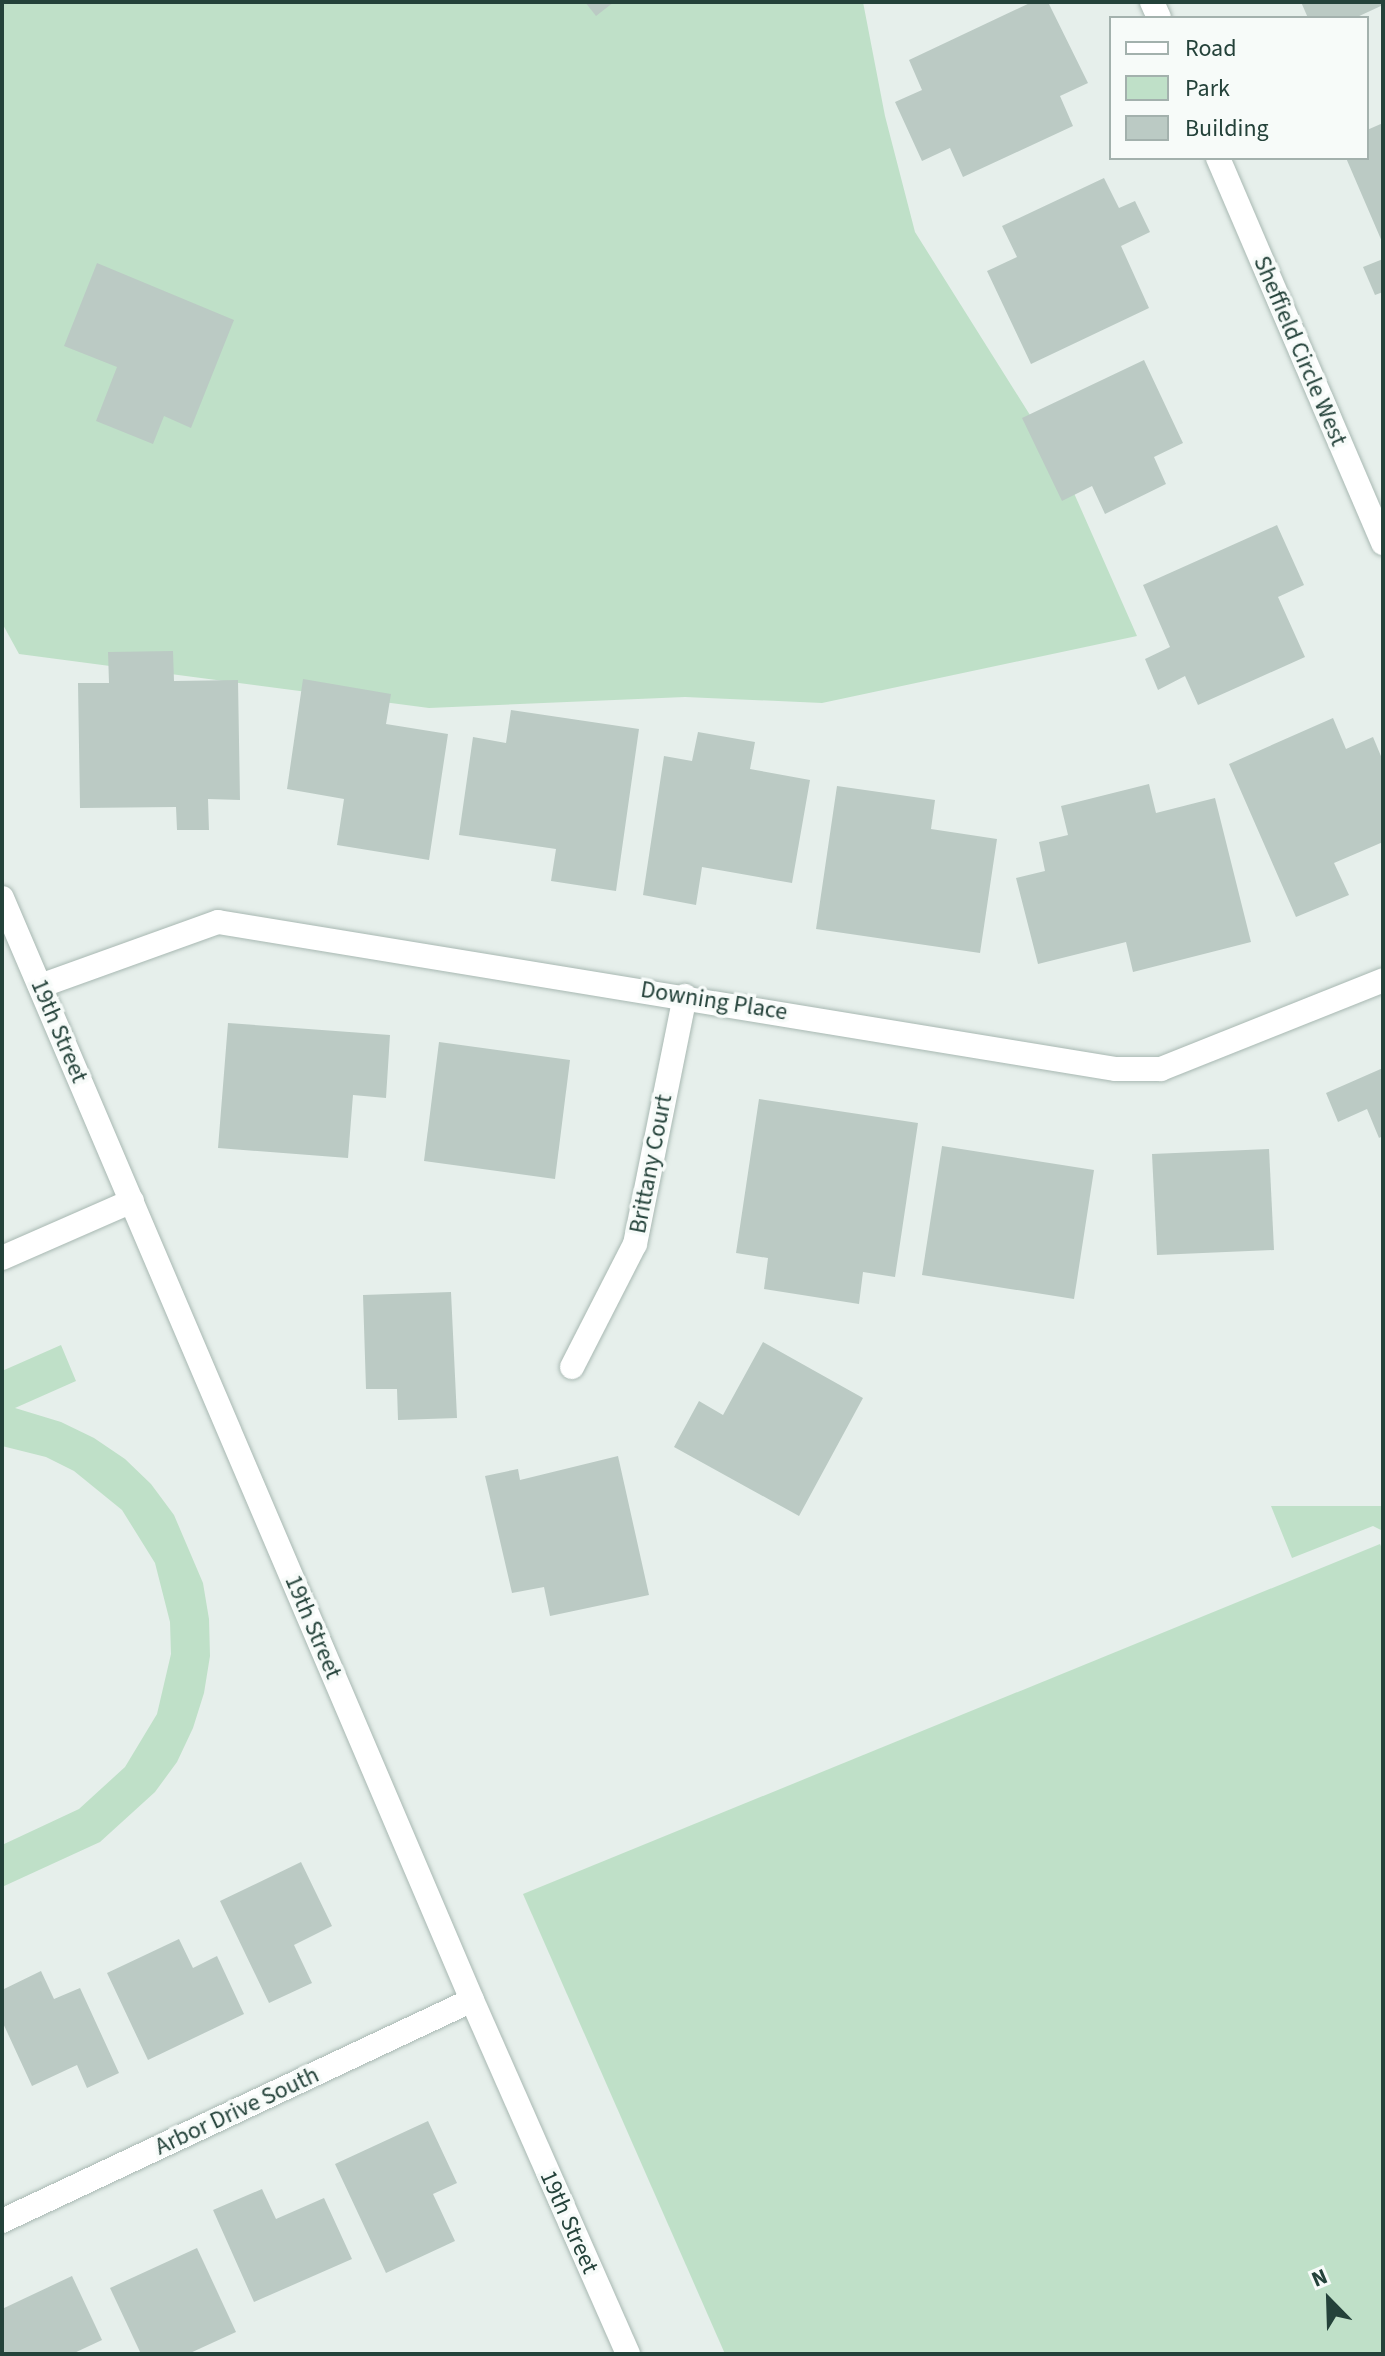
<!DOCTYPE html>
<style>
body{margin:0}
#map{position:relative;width:1385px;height:2356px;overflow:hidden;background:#e6efeb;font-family:"Source Sans 3",sans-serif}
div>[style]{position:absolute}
.green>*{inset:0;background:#bfe0c8}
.building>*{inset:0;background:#bbcac4}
.roads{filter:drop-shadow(0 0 2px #a8b8b2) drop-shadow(0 0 2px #a8b8b2)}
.minor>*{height:24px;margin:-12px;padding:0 12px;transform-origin:12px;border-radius:12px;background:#fff}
span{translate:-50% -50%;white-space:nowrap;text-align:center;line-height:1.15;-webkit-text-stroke:7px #f7fbf9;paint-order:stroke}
.street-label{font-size:24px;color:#24423a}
.frame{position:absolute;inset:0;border:4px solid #24423a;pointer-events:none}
.legend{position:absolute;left:1109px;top:16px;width:260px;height:144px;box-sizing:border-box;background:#f7fbf9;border:2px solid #a3b1ad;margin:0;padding:10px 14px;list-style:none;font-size:24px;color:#24423a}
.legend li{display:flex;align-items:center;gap:16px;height:40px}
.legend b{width:40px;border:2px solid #a3b1ad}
.north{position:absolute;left:1289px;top:2260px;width:80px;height:80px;-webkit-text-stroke:6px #f7fbf9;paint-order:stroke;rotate:337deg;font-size:22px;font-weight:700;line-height:32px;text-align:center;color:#24423a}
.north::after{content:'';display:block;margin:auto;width:28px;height:36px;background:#24423a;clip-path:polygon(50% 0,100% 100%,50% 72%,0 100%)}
</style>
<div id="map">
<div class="green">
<div style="clip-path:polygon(2px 2px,863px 2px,885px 116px,915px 232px,1062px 466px,1137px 636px,822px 703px,685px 697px,429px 708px,19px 654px,2px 623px)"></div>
<div style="clip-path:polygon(61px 1345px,76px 1381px,15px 1408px,61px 1422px,94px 1438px,125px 1459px,151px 1484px,174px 1515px,203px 1583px,209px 1619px,210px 1656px,204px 1693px,193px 1728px,177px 1762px,155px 1792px,100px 1842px,2px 1887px,2px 1845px,79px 1809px,125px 1767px,157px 1714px,171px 1654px,170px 1622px,155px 1563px,122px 1510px,74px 1471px,46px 1457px,2px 1446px,2px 1371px)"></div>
<div style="clip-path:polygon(1271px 1506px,1383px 1506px,1383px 1531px,1373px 1526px,1292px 1558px)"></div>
<div style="clip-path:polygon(1380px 1544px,1383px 1551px,1383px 2354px,725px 2354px,523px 1894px)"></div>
</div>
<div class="building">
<div style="clip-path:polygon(585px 2px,614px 2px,596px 16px)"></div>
<div style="clip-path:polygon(1032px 2px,1048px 2px,1088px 83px,1060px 96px,1073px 126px,963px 177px,950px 148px,922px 161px,895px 102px,922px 90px,909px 60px)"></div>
<div style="clip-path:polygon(1301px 2px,1383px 2px,1383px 5px,1355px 18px,1308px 18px)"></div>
<div style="clip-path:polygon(1383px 123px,1383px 244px,1346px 158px,1367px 158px,1367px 130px)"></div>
<div style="clip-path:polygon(1104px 178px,1119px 208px,1135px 201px,1150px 232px,1121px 246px,1149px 308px,1031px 364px,987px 271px,1017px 257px,1002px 226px)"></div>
<div style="clip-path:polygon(1383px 259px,1383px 292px,1375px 295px,1363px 267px)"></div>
<div style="clip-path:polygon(97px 263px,234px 320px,191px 428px,164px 416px,153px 444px,96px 421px,117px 367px,64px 346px)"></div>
<div style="clip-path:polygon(1144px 360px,1183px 443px,1154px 457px,1166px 484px,1105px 514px,1092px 486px,1062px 501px,1022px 418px)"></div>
<div style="clip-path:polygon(1277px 525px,1304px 585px,1278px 597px,1305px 657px,1198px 705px,1185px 676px,1158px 690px,1145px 659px,1170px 647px,1143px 585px)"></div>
<div style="clip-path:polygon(173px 651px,174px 681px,238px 680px,240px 800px,208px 799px,209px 830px,177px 830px,176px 807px,80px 808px,78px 683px,109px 683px,108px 652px)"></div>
<div style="clip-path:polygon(303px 679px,391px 694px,386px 724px,448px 734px,429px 860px,337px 845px,344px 799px,287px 789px)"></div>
<div style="clip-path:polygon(511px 710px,639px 729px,616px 891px,551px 881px,556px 849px,459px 835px,473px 737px,506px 743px)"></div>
<div style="clip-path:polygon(1333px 718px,1346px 749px,1373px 737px,1383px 761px,1383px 842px,1334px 863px,1349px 895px,1296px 917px,1229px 764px)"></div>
<div style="clip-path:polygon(698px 732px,755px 742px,750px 769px,810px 780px,792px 883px,702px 867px,696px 905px,643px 895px,664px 756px,692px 761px)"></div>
<div style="clip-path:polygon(1149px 784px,1156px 813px,1215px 798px,1251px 942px,1133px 972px,1126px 942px,1038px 964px,1016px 878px,1045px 871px,1039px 842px,1068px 835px,1061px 806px)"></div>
<div style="clip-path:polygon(837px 786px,935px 800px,931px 829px,997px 839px,980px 953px,816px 929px)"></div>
<div style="clip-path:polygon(228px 1023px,390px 1035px,386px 1098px,353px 1095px,348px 1158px,218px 1148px)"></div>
<div style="clip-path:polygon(439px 1042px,570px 1060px,555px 1179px,424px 1161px)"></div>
<div style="clip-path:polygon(1383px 1068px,1383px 1136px,1379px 1138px,1367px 1109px,1338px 1122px,1326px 1093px)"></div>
<div style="clip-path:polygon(759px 1099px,918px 1123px,895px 1277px,863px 1272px,859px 1304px,764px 1289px,768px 1258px,736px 1253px)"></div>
<div style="clip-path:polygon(942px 1146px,1094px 1170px,1074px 1299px,922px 1275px)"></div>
<div style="clip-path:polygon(1269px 1149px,1274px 1250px,1157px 1255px,1152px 1154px)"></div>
<div style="clip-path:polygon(451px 1292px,457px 1418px,398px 1420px,397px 1389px,366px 1389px,363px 1295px)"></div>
<div style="clip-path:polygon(763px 1342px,863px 1398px,799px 1516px,674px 1447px,699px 1401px,723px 1415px)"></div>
<div style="clip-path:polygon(618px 1456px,649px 1595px,550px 1616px,544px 1587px,512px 1593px,485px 1476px,518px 1469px,520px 1480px)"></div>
<div style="clip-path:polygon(301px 1862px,332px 1926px,294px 1945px,312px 1983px,269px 2003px,220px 1901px)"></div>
<div style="clip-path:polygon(179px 1939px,193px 1968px,217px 1956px,244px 2014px,148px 2060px,107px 1973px)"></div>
<div style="clip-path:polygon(41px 1971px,54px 1999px,80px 1988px,119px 2073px,87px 2088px,77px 2065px,32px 2086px,2px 2021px,2px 1990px)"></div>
<div style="clip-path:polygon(428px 2121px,457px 2183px,433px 2194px,455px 2241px,386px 2273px,335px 2164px)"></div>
<div style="clip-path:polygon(262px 2189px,276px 2219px,324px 2198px,352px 2259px,254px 2302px,213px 2210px)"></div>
<div style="clip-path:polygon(197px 2248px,236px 2332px,188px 2354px,141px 2354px,110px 2288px)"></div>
<div style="clip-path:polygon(72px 2276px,102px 2340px,72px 2354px,2px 2354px,2px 2309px)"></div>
</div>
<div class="roads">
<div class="minor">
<div style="left:1152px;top:2px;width:17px;rotate:66deg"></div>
<div style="left:1218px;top:158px;width:419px;rotate:66.8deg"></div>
<div style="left:2px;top:898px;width:1198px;rotate:66.9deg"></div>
<div style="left:472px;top:2000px;width:387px;rotate:66.2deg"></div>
<div style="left:40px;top:986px;width:189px;rotate:-19.8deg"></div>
<div style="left:218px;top:922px;width:910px;rotate:9.3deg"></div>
<div style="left:1116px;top:1069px;width:45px"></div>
<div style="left:1161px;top:1069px;width:239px;rotate:-21.8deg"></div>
<div style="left:2px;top:1258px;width:142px;rotate:-23.7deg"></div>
<div style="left:572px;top:1367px;width:138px;rotate:-62.9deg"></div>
<div style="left:635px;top:1244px;width:253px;rotate:-78.6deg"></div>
<div style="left:2px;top:2221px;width:519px;rotate:-25.18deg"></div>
</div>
</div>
<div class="street-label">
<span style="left:1300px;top:351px;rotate:67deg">Sheffield Circle West</span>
<span style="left:714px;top:1001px;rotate:9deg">Downing Place</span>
<span style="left:59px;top:1031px;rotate:67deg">19th Street</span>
<span style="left:651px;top:1164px;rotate:-79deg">Brittany Court</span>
<span style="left:313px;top:1627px;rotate:67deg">19th Street</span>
<span style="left:237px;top:2111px;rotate:-25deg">Arbor Drive South</span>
<span style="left:569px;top:2222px;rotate:66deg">19th Street</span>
</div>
<div class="frame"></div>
<ul class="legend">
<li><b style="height:10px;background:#fff"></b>Road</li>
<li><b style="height:22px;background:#bfe0c8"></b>Park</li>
<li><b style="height:22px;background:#bbcac4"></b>Building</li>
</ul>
<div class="north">N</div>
</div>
